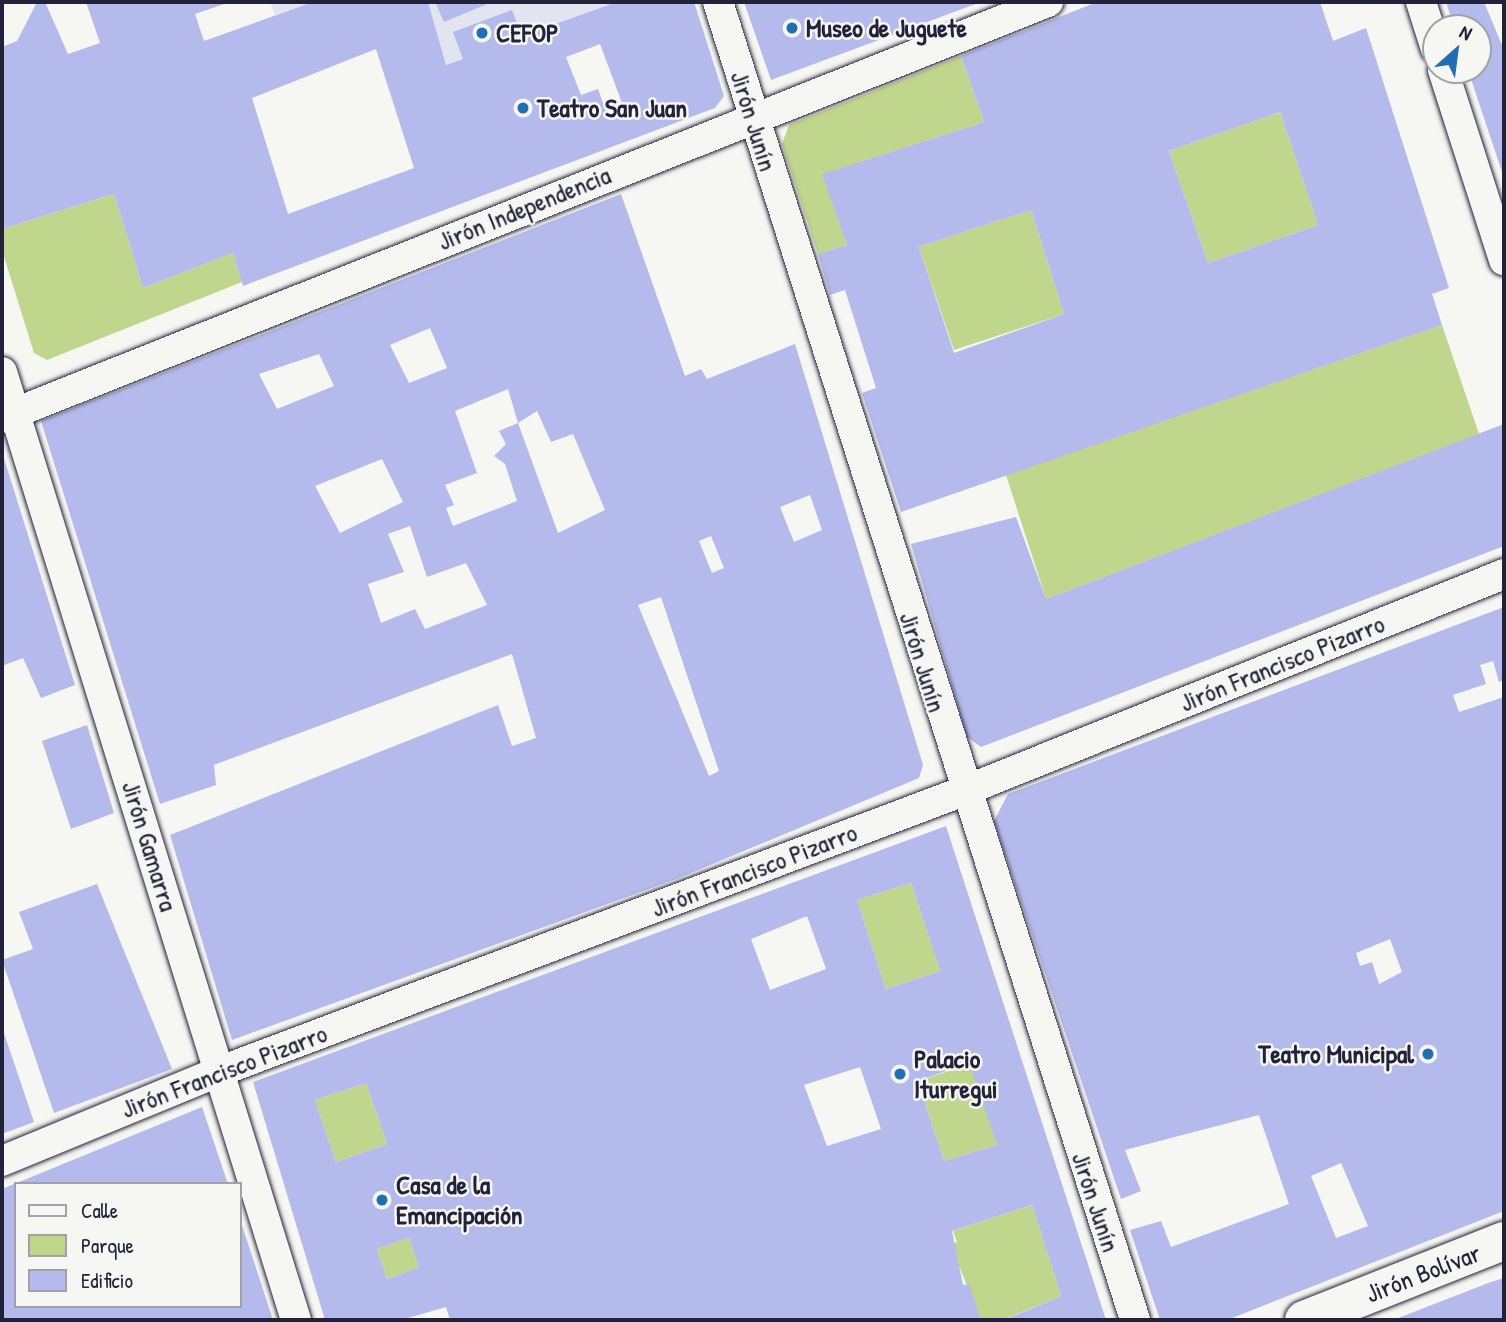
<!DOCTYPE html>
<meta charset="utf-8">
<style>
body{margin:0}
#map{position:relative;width:1506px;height:1322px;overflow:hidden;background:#f6f6f2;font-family:"Patrick Hand",sans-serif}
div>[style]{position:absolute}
.built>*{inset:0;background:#e2e4f0}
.green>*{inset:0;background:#c0d68c}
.building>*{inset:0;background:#b5baec}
.roads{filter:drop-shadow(0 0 2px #22223b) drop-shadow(0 0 2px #22223b)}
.street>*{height:30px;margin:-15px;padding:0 15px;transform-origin:15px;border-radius:15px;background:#f6f6f2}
.secondary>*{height:38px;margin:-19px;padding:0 19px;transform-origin:19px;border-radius:19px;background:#f6f6f2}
.dots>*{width:19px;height:19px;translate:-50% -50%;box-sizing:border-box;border:4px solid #f6f6f2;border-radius:50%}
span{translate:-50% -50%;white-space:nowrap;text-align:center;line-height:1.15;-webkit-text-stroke:5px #f6f6f2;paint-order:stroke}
.poi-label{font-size:26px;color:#22223b;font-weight:700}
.left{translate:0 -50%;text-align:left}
.right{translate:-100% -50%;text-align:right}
.street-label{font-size:26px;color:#22223b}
.frame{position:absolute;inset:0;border:4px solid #22223b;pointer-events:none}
.legend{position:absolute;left:14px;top:1182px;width:228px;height:126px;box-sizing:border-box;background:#f6f6f2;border:2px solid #a1a1a9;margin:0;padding:9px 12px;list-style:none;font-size:21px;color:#22223b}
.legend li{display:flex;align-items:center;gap:14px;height:35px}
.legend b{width:35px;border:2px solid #a1a1a9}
.north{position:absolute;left:1422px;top:14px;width:70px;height:70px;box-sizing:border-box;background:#f6f6f2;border:2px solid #a1a1a9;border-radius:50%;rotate:28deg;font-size:19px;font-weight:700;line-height:28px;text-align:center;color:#22223b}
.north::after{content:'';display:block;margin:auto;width:24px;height:32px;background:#1f6fb2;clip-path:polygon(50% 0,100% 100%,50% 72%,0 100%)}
</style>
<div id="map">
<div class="built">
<div style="clip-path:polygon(270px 2px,313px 2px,275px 15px)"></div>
<div style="clip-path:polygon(428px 2px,694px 2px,696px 9px,566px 57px,554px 23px,446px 65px)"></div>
</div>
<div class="green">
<div style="clip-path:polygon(961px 56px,984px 122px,823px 174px,847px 245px,818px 254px,782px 144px,789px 125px)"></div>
<div style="clip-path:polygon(1280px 112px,1318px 225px,1208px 263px,1169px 151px)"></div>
<div style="clip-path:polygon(114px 194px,143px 288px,233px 253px,242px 282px,47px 360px,34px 353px,2px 250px,2px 229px)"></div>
<div style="clip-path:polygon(1031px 210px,1064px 314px,954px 350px,919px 247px)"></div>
<div style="clip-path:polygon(1442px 325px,1479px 434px,1046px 599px,1006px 475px)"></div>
<div style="clip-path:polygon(911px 883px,940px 971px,886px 989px,857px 900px)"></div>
<div style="clip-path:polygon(971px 1064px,997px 1145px,944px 1161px,918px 1081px)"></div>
<div style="clip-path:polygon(366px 1083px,387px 1144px,336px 1162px,315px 1100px)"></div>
<div style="clip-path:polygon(1032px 1205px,1061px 1296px,1003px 1320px,981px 1320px,950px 1244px,957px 1242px,953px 1231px)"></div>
<div style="clip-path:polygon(409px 1238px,419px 1267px,387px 1279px,377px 1249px)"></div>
</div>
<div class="building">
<div style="clip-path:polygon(evenodd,45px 2px,68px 54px,100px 43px,86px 2px,230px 2px,195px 14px,204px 41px,313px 2px,428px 2px,446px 65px,463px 59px,453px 32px,512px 10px,522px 36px,617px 2px,694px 2px,724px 96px,715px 108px,243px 286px,233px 253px,143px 288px,114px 194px,2px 229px,2px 47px,17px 41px,36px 4px,45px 2px,600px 44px,625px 111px,608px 117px,598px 89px,581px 95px,566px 57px,600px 44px,45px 2px,376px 49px,414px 168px,288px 214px,252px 98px,376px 49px)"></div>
<div style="clip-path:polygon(435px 2px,492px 2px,444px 22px)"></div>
<div style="clip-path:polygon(744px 2px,981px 2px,771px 80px)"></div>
<div style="clip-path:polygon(evenodd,1097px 2px,1320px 2px,1333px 41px,1366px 28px,1449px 288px,1432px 294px,1442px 325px,901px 512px,862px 393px,876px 388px,845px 290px,830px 295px,818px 254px,847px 245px,822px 174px,984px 122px,961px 56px,1097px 2px,1280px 112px,1318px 225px,1208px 263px,1169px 151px,1280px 112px,1097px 2px,1031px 210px,1064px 314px,954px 353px,919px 247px,1031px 210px)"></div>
<div style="clip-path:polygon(1446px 2px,1484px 2px,1504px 50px,1504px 178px,1468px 70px,1478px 70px,1478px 28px,1454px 28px)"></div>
<div style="clip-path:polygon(evenodd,621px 194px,685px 376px,701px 369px,707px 379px,795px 344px,923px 765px,919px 778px,679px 878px,232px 1040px,170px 835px,498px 705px,512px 746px,536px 738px,512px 654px,214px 765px,216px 785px,160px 804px,41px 421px,621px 194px,430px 328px,447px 368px,409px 383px,390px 345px,430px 328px,621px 194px,319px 354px,334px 386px,277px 409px,259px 374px,319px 354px,621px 194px,508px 389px,518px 423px,537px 411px,551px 442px,573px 434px,605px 510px,558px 533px,518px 423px,499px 431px,506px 444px,494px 456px,505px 464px,517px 501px,453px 526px,446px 508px,454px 505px,445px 485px,477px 473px,455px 411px,508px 389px,621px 194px,382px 459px,403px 502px,340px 533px,315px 486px,382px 459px,621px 194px,810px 495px,822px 530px,794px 542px,780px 507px,810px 495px,621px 194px,410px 526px,427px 577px,466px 563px,487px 605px,425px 629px,415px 609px,381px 623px,368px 584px,404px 572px,388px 534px,410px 526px,621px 194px,711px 536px,724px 568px,712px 573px,699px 541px,711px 536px,621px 194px,661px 597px,719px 771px,709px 776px,638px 605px,661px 597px)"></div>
<div style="clip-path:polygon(1504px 424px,1504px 546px,981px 747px,967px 737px,911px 544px,1016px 517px,1046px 599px)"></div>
<div style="clip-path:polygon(2px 452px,75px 685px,41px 698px,23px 658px,2px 666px)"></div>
<div style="clip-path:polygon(evenodd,1504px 607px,1504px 680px,1499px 682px,1493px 661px,1480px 665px,1486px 684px,1453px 695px,1459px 712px,1504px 697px,1504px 1211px,1227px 1320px,1160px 1320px,1130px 1230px,1161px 1221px,1171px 1247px,1289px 1204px,1259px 1115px,1125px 1150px,1141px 1191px,1121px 1199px,994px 821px,1008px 794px,1504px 607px,1390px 939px,1402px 972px,1379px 984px,1372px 962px,1360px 966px,1356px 953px,1390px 939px,1504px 607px,1341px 1163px,1368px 1226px,1336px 1238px,1311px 1176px,1341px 1163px)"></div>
<div style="clip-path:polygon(87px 725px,114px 813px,71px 829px,42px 741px)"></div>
<div style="clip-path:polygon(evenodd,946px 826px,1106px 1320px,1004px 1320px,1061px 1296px,1032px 1205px,952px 1231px,963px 1285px,969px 1284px,981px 1320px,450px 1320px,446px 1307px,401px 1320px,325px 1320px,253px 1082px,946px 826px,911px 883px,940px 971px,886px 989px,857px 900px,911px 883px,946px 826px,807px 916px,826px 969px,770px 990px,751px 939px,807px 916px,946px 826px,969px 1063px,997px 1145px,944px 1161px,918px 1081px,969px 1063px,946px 826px,860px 1067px,881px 1129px,827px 1146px,804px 1085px,860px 1067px,946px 826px,366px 1083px,387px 1144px,336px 1162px,315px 1100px,366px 1083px,946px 826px,409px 1238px,419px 1267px,387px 1279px,377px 1249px,409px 1238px)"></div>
<div style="clip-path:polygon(97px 884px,172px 1069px,54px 1113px,2px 960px,33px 949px,19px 912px)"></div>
<div style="clip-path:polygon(2px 1027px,34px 1122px,2px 1134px)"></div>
<div style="clip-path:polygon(202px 1107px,228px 1184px,16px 1184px,16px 1306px,240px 1306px,240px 1219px,273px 1320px,2px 1320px,2px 1189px)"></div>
<div style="clip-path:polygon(1504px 1278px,1504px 1320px,1393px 1320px,1491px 1282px)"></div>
</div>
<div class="roads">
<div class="street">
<div style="left:718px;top:2px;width:1382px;rotate:72.44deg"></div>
<div style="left:1421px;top:2px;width:49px;rotate:72.3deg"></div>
<div style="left:1443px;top:70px;width:200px;rotate:72.2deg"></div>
<div style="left:2px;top:372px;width:993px;rotate:72.77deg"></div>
<div style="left:2px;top:418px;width:1126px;rotate:-21.69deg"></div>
<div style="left:2px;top:1161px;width:234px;rotate:-22.4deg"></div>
<div style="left:218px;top:1072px;width:797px;rotate:-20.64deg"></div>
<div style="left:964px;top:791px;width:582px;rotate:-21.89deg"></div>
</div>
<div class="secondary">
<div style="left:1304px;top:1320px;width:215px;rotate:-21.6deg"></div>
</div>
</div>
<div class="dots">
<div style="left:792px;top:28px;background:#1f6fb2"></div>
<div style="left:482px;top:33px;background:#1f6fb2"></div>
<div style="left:523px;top:108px;background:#1f6fb2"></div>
<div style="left:1428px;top:1054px;background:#1f6fb2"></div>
<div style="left:900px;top:1074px;background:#1f6fb2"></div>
<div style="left:382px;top:1200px;background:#1f6fb2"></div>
</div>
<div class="poi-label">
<span class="left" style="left:806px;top:28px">Museo de Juguete</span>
<span class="left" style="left:496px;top:33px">CEFOP</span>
<span class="left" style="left:537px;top:108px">Teatro San Juan</span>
<span class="right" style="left:1414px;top:1054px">Teatro Municipal</span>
<span class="left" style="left:914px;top:1074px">Palacio<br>Iturregui</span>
<span class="left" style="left:396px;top:1200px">Casa de la<br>Emancipación</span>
</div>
<div class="street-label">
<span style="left:754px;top:121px;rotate:73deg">Jirón Junín</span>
<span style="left:524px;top:208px;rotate:-22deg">Jirón Independencia</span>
<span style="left:923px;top:662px;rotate:73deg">Jirón Junín</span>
<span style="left:1282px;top:663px;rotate:-22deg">Jirón Francisco Pizarro</span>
<span style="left:150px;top:846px;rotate:73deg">Jirón Gamarra</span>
<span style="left:754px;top:870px;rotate:-21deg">Jirón Francisco Pizarro</span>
<span style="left:224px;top:1071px;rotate:-21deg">Jirón Francisco Pizarro</span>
<span style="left:1096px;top:1202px;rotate:72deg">Jirón Junín</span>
<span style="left:1423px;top:1273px;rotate:-21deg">Jirón Bolívar</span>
</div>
<div class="frame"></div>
<ul class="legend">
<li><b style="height:9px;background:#f6f6f2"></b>Calle</li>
<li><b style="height:19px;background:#c0d68c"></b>Parque</li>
<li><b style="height:19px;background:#b5baec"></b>Edificio</li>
</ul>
<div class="north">N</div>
</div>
